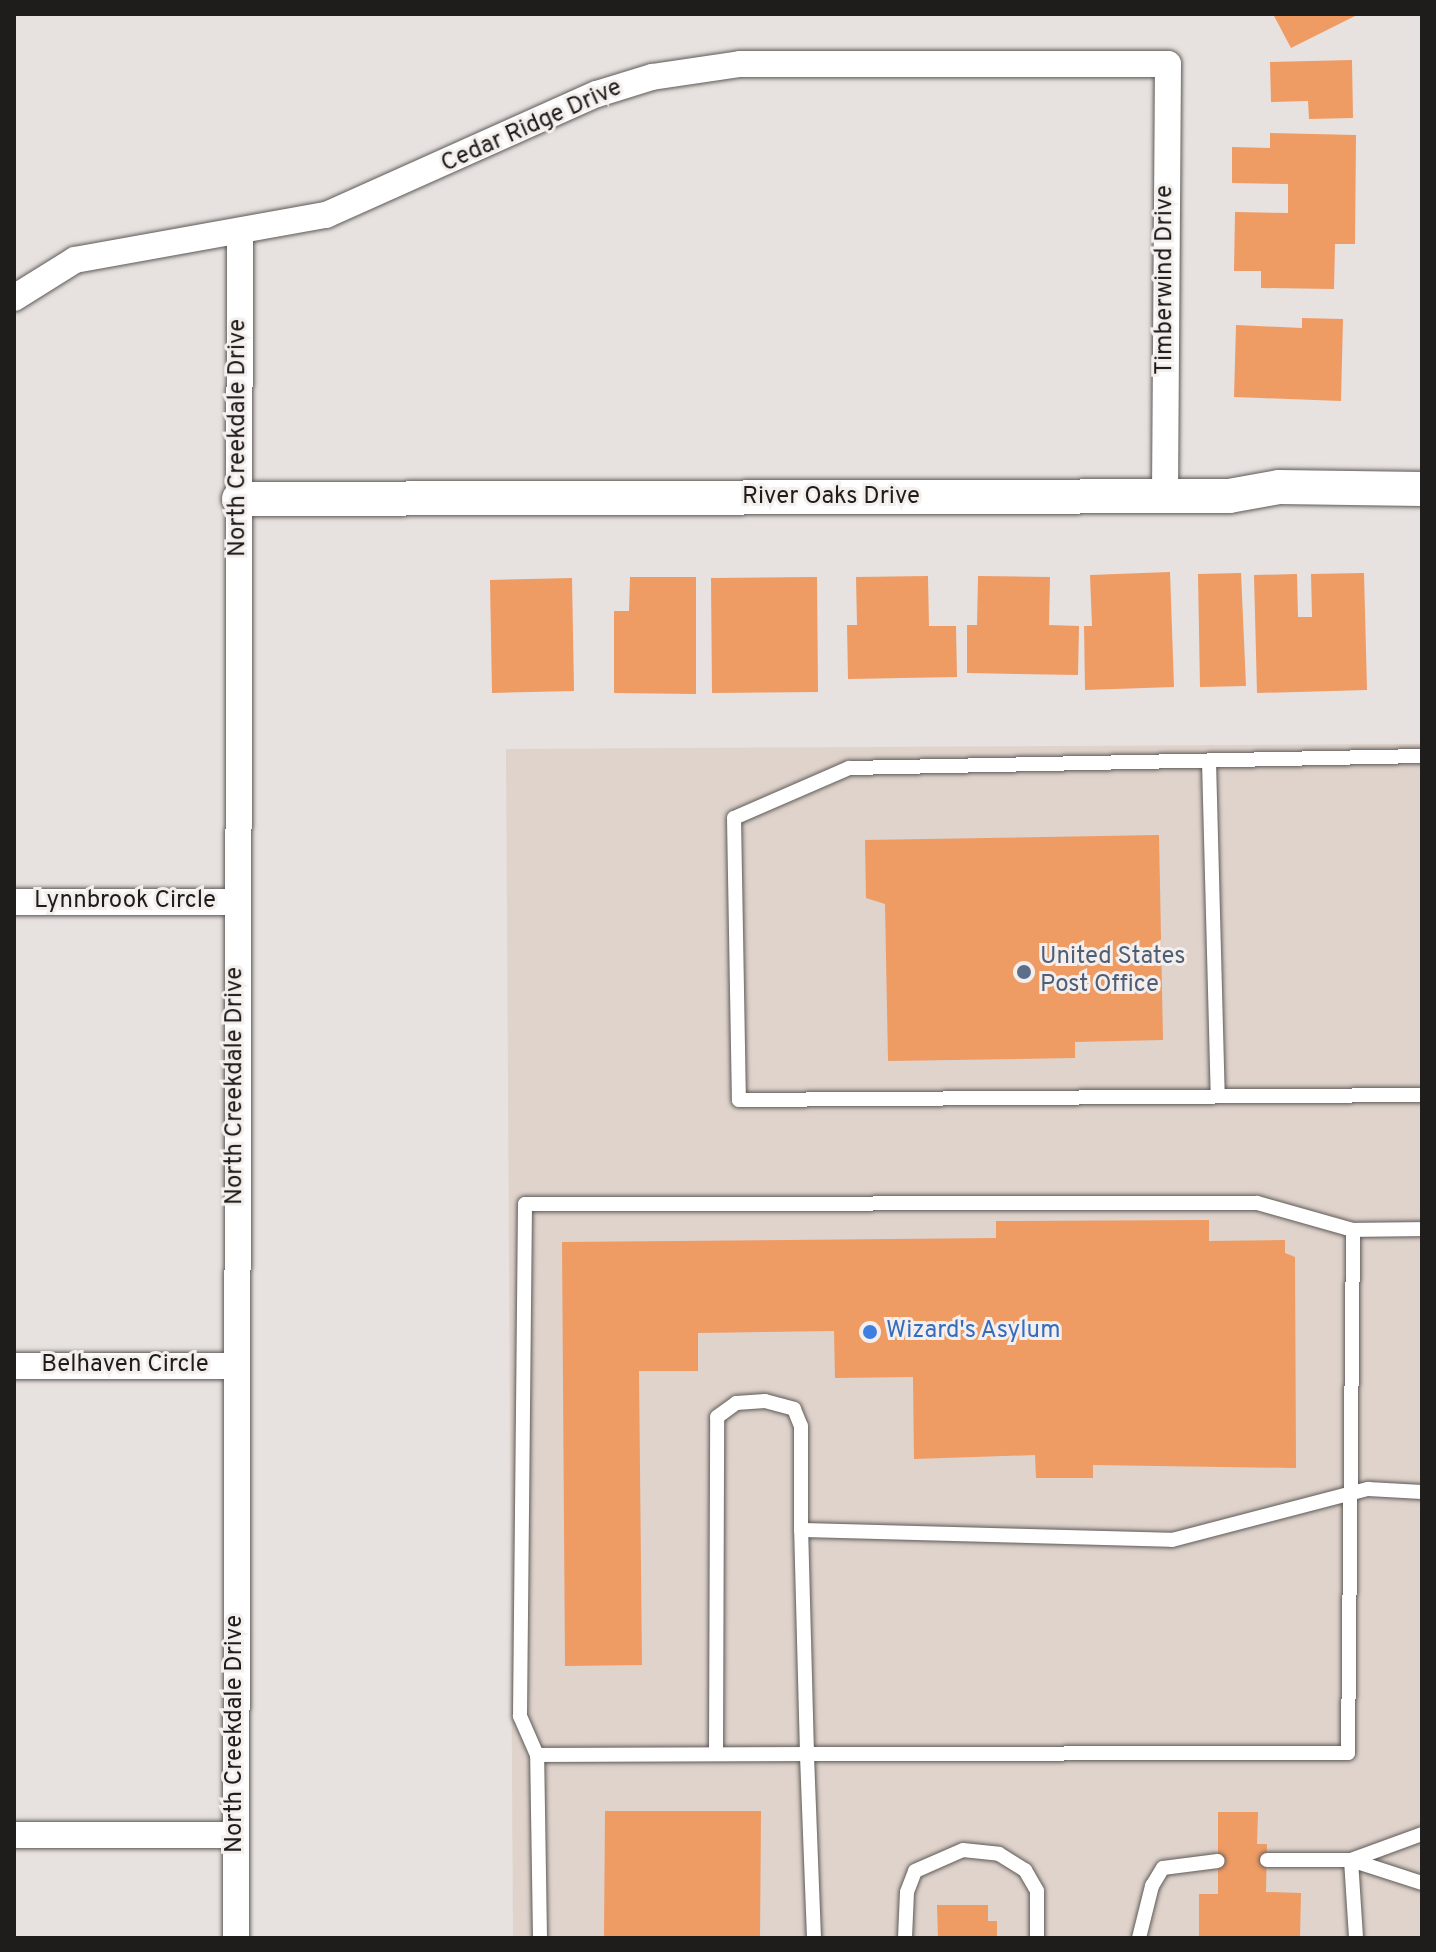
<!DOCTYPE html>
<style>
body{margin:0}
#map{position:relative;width:1436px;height:1952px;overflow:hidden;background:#e7e2df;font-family:Overpass,sans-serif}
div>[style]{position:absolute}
.built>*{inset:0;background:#dfd3cc}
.building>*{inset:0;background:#ee9b64}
.roads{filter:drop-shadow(0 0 2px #5e5a57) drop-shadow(0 0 2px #5e5a57)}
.service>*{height:14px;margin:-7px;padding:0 7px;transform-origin:7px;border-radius:7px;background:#fff}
.minor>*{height:26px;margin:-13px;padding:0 13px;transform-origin:13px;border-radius:13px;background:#fff}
.tertiary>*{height:34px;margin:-17px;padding:0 17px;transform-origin:17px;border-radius:17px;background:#fff}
.dots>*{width:22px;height:22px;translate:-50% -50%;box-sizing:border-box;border:4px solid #f4efec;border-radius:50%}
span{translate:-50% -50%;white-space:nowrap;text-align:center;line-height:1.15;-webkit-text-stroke:6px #f4efec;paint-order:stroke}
.street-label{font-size:24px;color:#1e1d1b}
.service-label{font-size:24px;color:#4e5e75}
.left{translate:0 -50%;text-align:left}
.shop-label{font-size:24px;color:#366cbe}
.frame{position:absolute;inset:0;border:16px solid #1e1d1b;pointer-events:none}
</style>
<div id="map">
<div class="built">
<div style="clip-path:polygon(1422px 744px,1422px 1938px,513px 1938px,506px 749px)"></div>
</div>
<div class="building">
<div style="clip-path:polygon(1273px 14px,1359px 14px,1291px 48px)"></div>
<div style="clip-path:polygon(1352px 60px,1353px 118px,1309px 119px,1308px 101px,1271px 102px,1270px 62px)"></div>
<div style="clip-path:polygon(1270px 133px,1356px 135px,1355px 244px,1335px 244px,1334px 289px,1261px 288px,1261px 271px,1234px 271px,1235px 212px,1288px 213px,1288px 184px,1232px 183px,1232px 147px,1270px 148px)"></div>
<div style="clip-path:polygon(1302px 318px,1343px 319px,1341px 401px,1234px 397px,1236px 325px,1302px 328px)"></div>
<div style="clip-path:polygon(1170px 572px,1174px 687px,1085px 690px,1084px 626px,1092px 626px,1090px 575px)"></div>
<div style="clip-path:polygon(1241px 573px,1246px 686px,1200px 687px,1198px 574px)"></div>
<div style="clip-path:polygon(1364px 573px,1367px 690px,1257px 693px,1254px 575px,1297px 574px,1298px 617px,1312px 617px,1311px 574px)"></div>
<div style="clip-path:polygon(928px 576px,929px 626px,956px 626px,957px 677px,848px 679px,847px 625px,857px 625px,856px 577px)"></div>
<div style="clip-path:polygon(978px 576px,1050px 577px,1049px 625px,1079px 626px,1078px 675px,967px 673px,967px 625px,977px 625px)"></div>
<div style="clip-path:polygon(630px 577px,696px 577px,696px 694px,614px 693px,614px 611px,629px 611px)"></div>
<div style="clip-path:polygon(817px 577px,818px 692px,712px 693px,711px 578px)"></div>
<div style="clip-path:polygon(572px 578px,574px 691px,492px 693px,490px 580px)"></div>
<div style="clip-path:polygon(1159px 835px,1163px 1040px,1075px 1042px,1075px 1058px,888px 1061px,885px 904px,866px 898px,865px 840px)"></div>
<div style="clip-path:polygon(1209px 1220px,1209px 1241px,1285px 1240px,1285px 1253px,1295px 1257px,1296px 1468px,1093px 1465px,1093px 1478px,1036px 1478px,1035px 1455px,914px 1459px,913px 1377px,835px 1378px,834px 1331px,698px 1333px,698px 1371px,639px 1371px,642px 1665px,565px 1666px,562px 1242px,996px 1238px,996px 1221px)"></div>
<div style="clip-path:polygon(605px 1811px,761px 1811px,760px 1938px,604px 1938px)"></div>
<div style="clip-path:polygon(1218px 1812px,1258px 1812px,1257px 1844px,1267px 1844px,1266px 1892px,1301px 1893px,1300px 1938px,1199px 1938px,1199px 1894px,1218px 1894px)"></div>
<div style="clip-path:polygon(937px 1905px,988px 1905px,988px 1921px,997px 1921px,997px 1938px,938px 1938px)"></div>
</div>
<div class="roads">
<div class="service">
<div style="left:1422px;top:756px;width:573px;rotate:178.8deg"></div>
<div style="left:849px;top:768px;width:125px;rotate:156.5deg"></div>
<div style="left:734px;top:818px;width:282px;rotate:89deg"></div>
<div style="left:739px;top:1100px;width:683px;rotate:-0.42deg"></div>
<div style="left:1209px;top:761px;width:335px;rotate:88.5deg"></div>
<div style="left:716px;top:1754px;width:337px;rotate:-89.8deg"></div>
<div style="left:717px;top:1417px;width:24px;rotate:-36deg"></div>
<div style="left:736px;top:1403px;width:29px;rotate:-4deg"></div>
<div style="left:765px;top:1401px;width:30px;rotate:15deg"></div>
<div style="left:794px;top:1409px;width:18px;rotate:68deg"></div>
<div style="left:801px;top:1426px;width:104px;rotate:90deg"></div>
<div style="left:537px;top:1755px;width:43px;rotate:-113.6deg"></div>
<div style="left:520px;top:1716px;width:512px;rotate:-89.44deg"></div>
<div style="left:525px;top:1204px;width:732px;rotate:-0.08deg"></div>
<div style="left:1257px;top:1203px;width:100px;rotate:15.7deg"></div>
<div style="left:1422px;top:1834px;width:76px;rotate:159.9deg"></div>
<div style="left:1351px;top:1860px;width:75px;rotate:17.9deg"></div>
<div style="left:1267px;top:1860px;width:84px"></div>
<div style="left:1351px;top:1860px;width:78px;rotate:86.3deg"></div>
<div style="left:540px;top:1938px;width:183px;rotate:-90.9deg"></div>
<div style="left:537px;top:1755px;width:270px;rotate:-0.2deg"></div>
<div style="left:807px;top:1754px;width:224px;rotate:-91.5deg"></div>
<div style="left:801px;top:1530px;width:371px;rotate:1.5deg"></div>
<div style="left:1172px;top:1540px;width:203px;rotate:-14.6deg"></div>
<div style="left:1368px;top:1489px;width:54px;rotate:3.2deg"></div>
<div style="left:814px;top:1938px;width:184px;rotate:-92.2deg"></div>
<div style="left:807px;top:1754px;width:541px;rotate:-0.11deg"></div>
<div style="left:1348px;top:1753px;width:523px;rotate:-89.45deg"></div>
<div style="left:1353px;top:1230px;width:69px;rotate:-0.8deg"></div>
<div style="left:905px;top:1938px;width:46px;rotate:-87.5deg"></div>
<div style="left:907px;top:1892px;width:22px;rotate:-69deg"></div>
<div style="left:915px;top:1871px;width:52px;rotate:-23.6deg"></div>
<div style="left:963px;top:1850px;width:36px;rotate:6deg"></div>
<div style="left:999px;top:1854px;width:31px;rotate:32deg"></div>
<div style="left:1025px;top:1870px;width:24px;rotate:60deg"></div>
<div style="left:1037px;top:1891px;width:47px;rotate:90deg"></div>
<div style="left:1139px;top:1938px;width:54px;rotate:-76deg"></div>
<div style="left:1152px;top:1886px;width:21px;rotate:-59deg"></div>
<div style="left:1163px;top:1868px;width:55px;rotate:-7.3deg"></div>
</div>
<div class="minor">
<div style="left:14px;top:298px;width:72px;rotate:-31.9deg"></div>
<div style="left:75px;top:260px;width:255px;rotate:-10.2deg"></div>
<div style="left:326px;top:215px;width:297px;rotate:-24.1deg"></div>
<div style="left:597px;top:94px;width:58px;rotate:-17.2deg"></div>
<div style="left:652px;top:77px;width:89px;rotate:-8.4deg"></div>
<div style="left:740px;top:64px;width:428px"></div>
<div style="left:1168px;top:64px;width:433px;rotate:90.4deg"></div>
<div style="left:14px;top:902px;width:222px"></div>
<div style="left:14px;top:1366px;width:222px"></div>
<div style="left:14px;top:1835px;width:221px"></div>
<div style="left:236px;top:1938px;width:1705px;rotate:-89.87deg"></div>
</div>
<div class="tertiary">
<div style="left:239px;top:499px;width:990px;rotate:-0.17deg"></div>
<div style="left:1229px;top:496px;width:51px;rotate:-10.2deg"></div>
<div style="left:1279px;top:487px;width:143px;rotate:0.8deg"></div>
</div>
</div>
<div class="dots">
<div style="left:1024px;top:972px;background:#5c6f8a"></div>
<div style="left:870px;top:1332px;background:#3f7fe0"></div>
</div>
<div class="street-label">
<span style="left:532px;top:127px;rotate:-24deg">Cedar Ridge Drive</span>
<span style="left:1166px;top:280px;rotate:-90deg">Timberwind Drive</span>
<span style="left:239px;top:438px;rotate:-90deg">North Creekdale Drive</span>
<span style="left:831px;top:498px">River Oaks Drive</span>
<span style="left:125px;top:902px">Lynnbrook Circle</span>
<span style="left:236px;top:1086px;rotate:-90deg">North Creekdale Drive</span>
<span style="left:125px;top:1366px">Belhaven Circle</span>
<span style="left:236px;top:1734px;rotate:-90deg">North Creekdale Drive</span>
</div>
<div class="service-label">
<span class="left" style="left:1040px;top:972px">United States<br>Post Office</span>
</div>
<div class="shop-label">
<span class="left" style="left:886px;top:1332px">Wizard's Asylum</span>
</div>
<div class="frame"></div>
</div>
